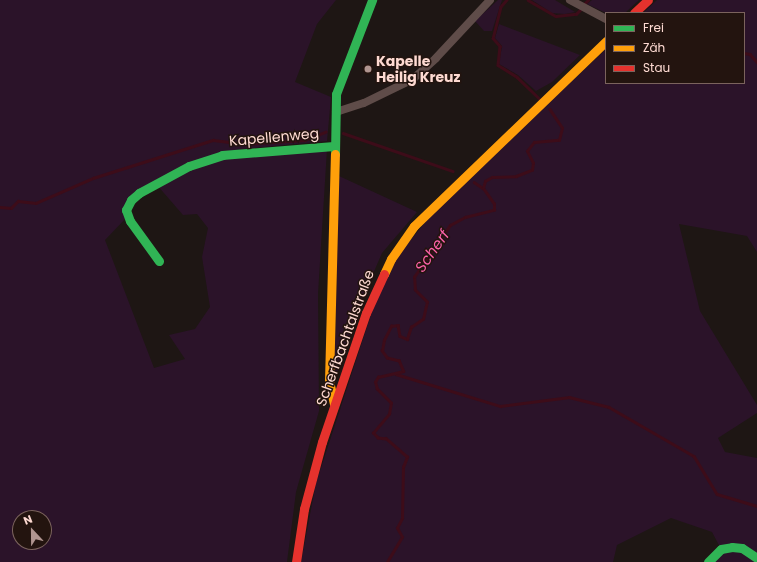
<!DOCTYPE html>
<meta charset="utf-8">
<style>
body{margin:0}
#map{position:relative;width:757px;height:562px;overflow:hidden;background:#1e1614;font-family:Poppins,sans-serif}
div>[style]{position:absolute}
.green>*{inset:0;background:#2b1329}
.stream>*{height:2.5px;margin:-1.25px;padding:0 1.25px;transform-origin:1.25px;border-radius:1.25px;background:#3d0c19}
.street>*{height:8px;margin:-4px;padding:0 4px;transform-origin:4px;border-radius:4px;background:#5f4c49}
.fast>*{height:9px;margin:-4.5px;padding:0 4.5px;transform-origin:4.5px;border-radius:4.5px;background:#30b455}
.slow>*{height:9px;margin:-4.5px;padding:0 4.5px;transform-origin:4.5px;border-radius:4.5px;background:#ff9f0a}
.jam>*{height:9px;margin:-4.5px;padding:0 4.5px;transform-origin:4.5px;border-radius:4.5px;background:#e5322d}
.dots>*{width:11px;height:11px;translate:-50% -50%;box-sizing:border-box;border:2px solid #23140f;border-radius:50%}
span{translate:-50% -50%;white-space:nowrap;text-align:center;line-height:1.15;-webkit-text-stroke:3px #23140f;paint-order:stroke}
.poi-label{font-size:14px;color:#fedad2;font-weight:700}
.left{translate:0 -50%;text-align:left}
.street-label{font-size:14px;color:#fedad2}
.water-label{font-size:15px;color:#fc62a9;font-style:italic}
.legend{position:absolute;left:605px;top:12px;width:140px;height:72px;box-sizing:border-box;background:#23140f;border:1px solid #7b635d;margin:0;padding:5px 7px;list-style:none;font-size:12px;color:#fedad2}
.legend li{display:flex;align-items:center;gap:8px;height:20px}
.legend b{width:20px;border:1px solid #7b635d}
.north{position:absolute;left:12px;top:510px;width:40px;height:40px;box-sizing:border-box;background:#23140f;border:1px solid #7b635d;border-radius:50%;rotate:338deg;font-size:11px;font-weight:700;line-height:16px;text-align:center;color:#fedad2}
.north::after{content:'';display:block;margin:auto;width:14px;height:18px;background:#b09590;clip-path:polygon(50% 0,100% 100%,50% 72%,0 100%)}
</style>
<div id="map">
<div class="green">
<div style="clip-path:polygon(evenodd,0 0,336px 0,317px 24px,295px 82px,331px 97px,327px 141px,243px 149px,137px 191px,127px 217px,105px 240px,154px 368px,185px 359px,169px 335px,195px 329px,210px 307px,202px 257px,208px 228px,197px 214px,183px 215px,157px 185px,222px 158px,327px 149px,318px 294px,319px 411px,296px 492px,287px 562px,0 562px,0 0,20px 518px,44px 518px,44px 542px,20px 542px,20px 518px)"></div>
<div style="clip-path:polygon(498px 0,502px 0,492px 31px,484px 31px,475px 21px)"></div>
<div style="clip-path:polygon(532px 0,555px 0,575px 12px,565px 14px,552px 13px)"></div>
<div style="clip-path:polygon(592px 0,639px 0,625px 13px,606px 13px,587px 4px)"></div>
<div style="clip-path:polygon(657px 0,757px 0,757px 252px,747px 236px,679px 224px,700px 311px,757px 405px,757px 413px,718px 438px,725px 452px,757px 458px,757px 562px,708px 562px,721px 549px,712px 532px,671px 518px,617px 545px,613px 562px,301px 562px,316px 483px,380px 287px,394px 260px,438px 207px,606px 49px,606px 83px,744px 83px,744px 13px,643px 13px)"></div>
<div style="clip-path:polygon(499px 24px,580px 55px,552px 82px,536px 91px,518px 75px,499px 64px,502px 46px,495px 38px)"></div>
<div style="clip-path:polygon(339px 176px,417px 212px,382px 253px,363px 297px,334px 382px)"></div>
</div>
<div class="stream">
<div style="left:507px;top:0;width:9px;rotate:131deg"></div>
<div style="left:501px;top:7px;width:32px;rotate:104deg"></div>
<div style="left:493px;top:38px;width:11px;rotate:49deg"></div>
<div style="left:500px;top:46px;width:19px;rotate:96deg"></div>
<div style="left:498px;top:65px;width:22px;rotate:32deg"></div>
<div style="left:517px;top:77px;width:32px;rotate:44deg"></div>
<div style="left:528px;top:0;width:32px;rotate:30deg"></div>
<div style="left:556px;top:16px;width:20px;rotate:-6deg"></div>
<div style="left:576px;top:14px;width:6px;rotate:-45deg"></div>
<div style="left:585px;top:3px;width:4px;rotate:-45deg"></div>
<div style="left:744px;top:53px;width:6px;rotate:9deg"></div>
<div style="left:750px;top:54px;width:11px;rotate:49deg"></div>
<div style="left:343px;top:133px;width:116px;rotate:19.1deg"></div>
<div style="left:474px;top:182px;width:11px;rotate:34deg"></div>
<div style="left:0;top:207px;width:11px;rotate:5deg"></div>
<div style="left:11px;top:208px;width:10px;rotate:-45deg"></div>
<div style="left:18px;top:201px;width:18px;rotate:6deg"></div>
<div style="left:36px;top:203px;width:62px;rotate:-23.7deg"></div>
<div style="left:93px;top:178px;width:126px;rotate:-17.6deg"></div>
<div style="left:213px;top:140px;width:31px;rotate:7deg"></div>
<div style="left:244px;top:144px;width:61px;rotate:-3.8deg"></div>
<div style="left:305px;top:140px;width:22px;rotate:-22deg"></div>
<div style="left:396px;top:374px;width:109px;rotate:17.1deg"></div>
<div style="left:500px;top:406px;width:70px;rotate:-7.4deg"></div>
<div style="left:569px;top:397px;width:41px;rotate:14deg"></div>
<div style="left:609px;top:407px;width:98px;rotate:30deg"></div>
<div style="left:694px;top:456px;width:44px;rotate:58.8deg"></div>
<div style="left:717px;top:494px;width:42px;rotate:16.7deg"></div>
<div style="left:387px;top:562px;width:29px;rotate:-59deg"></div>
<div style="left:402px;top:537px;width:10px;rotate:-119deg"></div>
<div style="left:397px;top:528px;width:11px;rotate:-63deg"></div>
<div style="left:402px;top:518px;width:51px;rotate:-88.9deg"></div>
<div style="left:403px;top:467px;width:11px;rotate:-68deg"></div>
<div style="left:407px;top:457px;width:28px;rotate:-139deg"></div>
<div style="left:386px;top:439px;width:8px;rotate:-173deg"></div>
<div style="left:378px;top:438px;width:7px;rotate:-135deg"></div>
<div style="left:373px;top:433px;width:25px;rotate:-50deg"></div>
<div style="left:389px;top:414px;width:11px;rotate:-80deg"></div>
<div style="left:391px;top:403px;width:20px;rotate:-135deg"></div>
<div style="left:377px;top:389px;width:7px;rotate:-106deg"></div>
<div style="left:375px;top:382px;width:6px;rotate:-59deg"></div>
<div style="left:378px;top:377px;width:26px;rotate:-13deg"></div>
<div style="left:403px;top:371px;width:11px;rotate:-112deg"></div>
<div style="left:399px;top:361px;width:12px;rotate:-166deg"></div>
<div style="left:387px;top:358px;width:9px;rotate:-126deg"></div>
<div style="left:382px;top:351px;width:11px;rotate:-80deg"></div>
<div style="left:384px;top:340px;width:16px;rotate:-63deg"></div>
<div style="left:391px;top:326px;width:7px;rotate:-8deg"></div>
<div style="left:398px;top:325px;width:11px;rotate:80deg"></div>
<div style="left:400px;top:336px;width:8px;rotate:23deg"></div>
<div style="left:407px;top:339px;width:13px;rotate:-72deg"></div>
<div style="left:411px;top:327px;width:14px;rotate:-34deg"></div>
<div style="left:423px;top:319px;width:17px;rotate:-77deg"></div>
<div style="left:427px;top:302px;width:17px;rotate:-135deg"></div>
<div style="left:415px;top:290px;width:13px;rotate:-94deg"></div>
<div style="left:414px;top:277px;width:63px;rotate:-55.3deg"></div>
<div style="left:450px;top:225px;width:17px;rotate:-28deg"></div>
<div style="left:465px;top:217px;width:30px;rotate:-14deg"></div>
<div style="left:494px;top:210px;width:6px;rotate:-90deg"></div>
<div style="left:494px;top:204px;width:19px;rotate:-125deg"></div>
<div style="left:483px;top:188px;width:7px;rotate:-74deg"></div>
<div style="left:485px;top:181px;width:8px;rotate:-30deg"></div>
<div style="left:492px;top:177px;width:24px;rotate:-2deg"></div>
<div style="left:516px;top:176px;width:17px;rotate:-21deg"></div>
<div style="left:532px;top:170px;width:7px;rotate:-82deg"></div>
<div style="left:533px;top:163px;width:13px;rotate:-117deg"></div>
<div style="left:527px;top:151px;width:11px;rotate:-52deg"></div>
<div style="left:534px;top:142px;width:25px;rotate:-5deg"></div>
<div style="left:559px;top:140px;width:12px;rotate:-76deg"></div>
<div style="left:562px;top:128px;width:22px;rotate:-124deg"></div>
</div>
<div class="street">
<div style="left:570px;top:0;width:41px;rotate:27.8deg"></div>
<div style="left:336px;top:112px;width:29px;rotate:-18deg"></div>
<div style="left:364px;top:103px;width:55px;rotate:-26.1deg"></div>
<div style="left:413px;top:79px;width:31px;rotate:-42deg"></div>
<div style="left:436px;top:58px;width:79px;rotate:-47deg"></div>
</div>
<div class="fast">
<div style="left:335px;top:154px;width:60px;rotate:-89deg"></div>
<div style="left:336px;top:94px;width:101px;rotate:-69deg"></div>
<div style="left:159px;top:261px;width:49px;rotate:-125.9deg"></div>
<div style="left:130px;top:221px;width:12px;rotate:-110deg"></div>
<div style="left:126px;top:210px;width:11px;rotate:-63deg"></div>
<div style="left:131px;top:200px;width:11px;rotate:-41deg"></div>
<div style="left:139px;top:193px;width:57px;rotate:-28.4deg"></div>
<div style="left:189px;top:166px;width:35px;rotate:-18deg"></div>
<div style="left:222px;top:155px;width:112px;rotate:-4.6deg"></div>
<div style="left:708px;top:562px;width:18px;rotate:-45deg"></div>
<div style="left:721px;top:549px;width:11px;rotate:-10deg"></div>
<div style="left:732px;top:547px;width:10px;rotate:6deg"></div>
<div style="left:742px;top:548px;width:18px;rotate:34deg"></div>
</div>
<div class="slow">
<div style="left:384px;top:274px;width:17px;rotate:-65deg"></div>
<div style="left:391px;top:259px;width:40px;rotate:-55.1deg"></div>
<div style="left:414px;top:226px;width:267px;rotate:-43.9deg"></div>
<div style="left:334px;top:404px;width:24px;rotate:-102deg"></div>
<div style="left:329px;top:381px;width:227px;rotate:-88.5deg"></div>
</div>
<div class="jam">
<div style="left:634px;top:13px;width:19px;rotate:-43deg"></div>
<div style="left:296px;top:562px;width:54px;rotate:-81.4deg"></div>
<div style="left:304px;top:509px;width:69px;rotate:-75deg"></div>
<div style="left:322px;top:442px;width:136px;rotate:-71.2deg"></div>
<div style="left:366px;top:313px;width:43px;rotate:-65.2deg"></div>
</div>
<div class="dots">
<div style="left:368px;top:69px;background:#b09590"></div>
</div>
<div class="poi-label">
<span class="left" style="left:376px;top:69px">Kapelle<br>Heilig Kreuz</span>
</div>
<div class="street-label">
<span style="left:274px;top:137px;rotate:-5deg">Kapellenweg</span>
<span style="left:345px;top:338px;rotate:-70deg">Scherfbachtalstraße</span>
</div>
<div class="water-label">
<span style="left:432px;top:251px;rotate:-55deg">Scherf</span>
</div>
<ul class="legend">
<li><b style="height:5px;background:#30b455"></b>Frei</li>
<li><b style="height:5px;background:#ff9f0a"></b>Zäh</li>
<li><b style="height:5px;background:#e5322d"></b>Stau</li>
</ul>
<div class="north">N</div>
</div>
